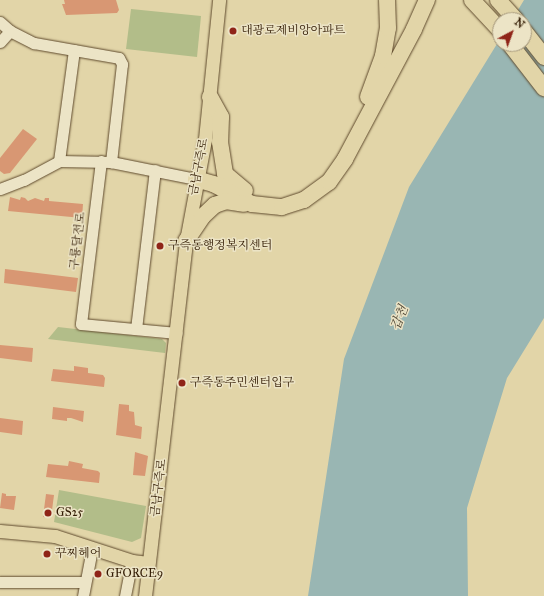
<!DOCTYPE html>
<meta charset="utf-8">
<style>
body{margin:0}
#map{position:relative;width:544px;height:596px;overflow:hidden;background:#e2d5a8;font-family:"IM FELL Great Primer","Noto Serif KR",serif}
div>[style]{position:absolute}
.green>*{inset:0;background:#b2bd89}
.water>*{inset:0;background:#99b6b3}
.building>*{inset:0;background:#d89773}
.roads{filter:drop-shadow(0 0 1px #5f4a2d) drop-shadow(0 0 1px #5f4a2d)}
.minor>*{height:11px;margin:-5.5px;padding:0 5.5px;transform-origin:5.5px;border-radius:5.5px;background:#ece4c6}
.major>*{height:13px;margin:-6.5px;padding:0 6.5px;transform-origin:6.5px;border-radius:6.5px;background:#e2d5a8}
.highway>*{height:16px;margin:-8px;padding:0 8px;transform-origin:8px;border-radius:8px;background:#e2d5a8}
.dots>*{width:11px;height:11px;translate:-50% -50%;box-sizing:border-box;border:2px solid #ece4c6;border-radius:50%}
span{translate:-50% -50%;white-space:nowrap;text-align:center;line-height:1.15;-webkit-text-stroke:3px #ece4c6;paint-order:stroke}
.poi-label{font-size:12px;color:#331c04}
.left{translate:0 -50%;text-align:left}
.street-label{font-size:12px;color:#331c04}
.water-label{font-size:13px;color:#524a39;font-style:italic}
.north{position:absolute;left:492px;top:12px;width:40px;height:40px;box-sizing:border-box;background:#ece4c6;border:1px solid #a29478;border-radius:50%;rotate:41deg;font-size:11px;font-weight:700;line-height:16px;text-align:center;color:#331c04}
.north::after{content:'';display:block;margin:auto;width:14px;height:18px;background:#8f2418;clip-path:polygon(50% 0,100% 100%,50% 72%,0 100%)}
</style>
<div id="map">
<div class="green">
<div style="clip-path:polygon(131px 9px,201px 16px,197px 57px,126px 49px)"></div>
<div style="clip-path:polygon(58px 327px,162px 339px,166px 343px,165px 353px,48px 339px)"></div>
<div style="clip-path:polygon(59px 490px,146px 506px,141px 538px,132px 542px,54px 522px)"></div>
</div>
<div class="water">
<div style="clip-path:polygon(524px 0,544px 0,544px 318px,507px 378px,467px 508px,468px 596px,308px 596px,344px 359px,409px 187px,500px 39px,500px 44px,524px 44px,524px 20px,512px 20px)"></div>
</div>
<div class="building">
<div style="clip-path:polygon(64px 0,116px 0,119px 10px,117px 13px,66px 15px,62px 4px,65px 4px)"></div>
<div style="clip-path:polygon(23px 129px,37px 139px,10px 173px,4px 174px,0 171px,0 158px)"></div>
<div style="clip-path:polygon(10px 197px,20px 200px,21px 197px,25px 198px,28px 201px,35px 198px,44px 201px,45px 198px,49px 198px,49px 201px,83px 204px,82px 218px,8px 211px)"></div>
<div style="clip-path:polygon(5px 269px,78px 278px,76px 292px,4px 283px)"></div>
<div style="clip-path:polygon(0 345px,33px 348px,32px 362px,0 358px)"></div>
<div style="clip-path:polygon(74px 366px,88px 368px,88px 373px,103px 375px,105px 378px,104px 387px,51px 381px,53px 369px,74px 371px)"></div>
<div style="clip-path:polygon(119px 404px,129px 405px,129px 411px,134px 412px,135px 425px,142px 427px,141px 439px,116px 435px)"></div>
<div style="clip-path:polygon(53px 407px,84px 411px,83px 422px,71px 418px,67px 418px,67px 421px,52px 419px)"></div>
<div style="clip-path:polygon(0 418px,23px 421px,22px 435px,0 432px)"></div>
<div style="clip-path:polygon(135px 452px,148px 456px,145px 476px,133px 475px)"></div>
<div style="clip-path:polygon(69px 461px,83px 464px,82px 468px,98px 471px,100px 473px,99px 483px,46px 477px,48px 464px,68px 466px)"></div>
<div style="clip-path:polygon(2px 493px,6px 494px,6px 496px,16px 496px,14px 510px,0 508px)"></div>
<div style="clip-path:polygon(46px 494px,54px 495px,51px 518px,43px 517px)"></div>
</div>
<div class="roads">
<div class="minor">
<div style="left:0;top:22px;width:13px;rotate:42deg"></div>
<div style="left:10px;top:31px;width:27px;rotate:27deg"></div>
<div style="left:34px;top:43px;width:86px;rotate:10deg"></div>
<div style="left:119px;top:58px;width:7px;rotate:63deg"></div>
<div style="left:122px;top:64px;width:99px;rotate:96.4deg"></div>
<div style="left:0;top:42px;width:15px;rotate:-48deg"></div>
<div style="left:59px;top:161px;width:112px;rotate:-82.3deg"></div>
<div style="left:101px;top:161px;width:164px;rotate:97deg"></div>
<div style="left:81px;top:324px;width:96px;rotate:5.4deg"></div>
<div style="left:0;top:189px;width:26px;rotate:-21deg"></div>
<div style="left:24px;top:180px;width:40px;rotate:-28deg"></div>
<div style="left:59px;top:161px;width:52px;rotate:1.1deg"></div>
<div style="left:111px;top:162px;width:87px;rotate:11.3deg"></div>
<div style="left:136px;top:329px;width:160px;rotate:-83.2deg"></div>
<div style="left:0;top:582px;width:85px"></div>
<div style="left:83px;top:596px;width:48px;rotate:-79.2deg"></div>
<div style="left:125px;top:596px;width:36px;rotate:-79deg"></div>
</div>
<div class="major">
<div style="left:0;top:531px;width:55px;rotate:5.2deg"></div>
<div style="left:55px;top:536px;width:81px;rotate:18deg"></div>
<div style="left:132px;top:561px;width:16px;rotate:7deg"></div>
<div style="left:145px;top:596px;width:357px;rotate:-83.4deg"></div>
<div style="left:186px;top:241px;width:104px;rotate:-79.4deg"></div>
<div style="left:205px;top:139px;width:140px;rotate:-84.2deg"></div>
</div>
<div class="highway">
<div style="left:472px;top:0;width:41px;rotate:47deg"></div>
<div style="left:498px;top:0;width:27px;rotate:48deg"></div>
<div style="left:524px;top:31px;width:33px;rotate:52deg"></div>
<div style="left:510px;top:44px;width:56px;rotate:52.3deg"></div>
<div style="left:210px;top:97px;width:23px;rotate:61deg"></div>
<div style="left:221px;top:117px;width:25px;rotate:92deg"></div>
<div style="left:220px;top:142px;width:32px;rotate:81deg"></div>
<div style="left:225px;top:174px;width:26px;rotate:40deg"></div>
<div style="left:368px;top:97px;width:44px;rotate:-69.9deg"></div>
<div style="left:383px;top:56px;width:28px;rotate:-80deg"></div>
<div style="left:388px;top:28px;width:28px;rotate:-92deg"></div>
<div style="left:196px;top:179px;width:29px;rotate:16deg"></div>
<div style="left:213px;top:184px;width:44px;rotate:27.1deg"></div>
<div style="left:252px;top:204px;width:30px;rotate:6deg"></div>
<div style="left:282px;top:207px;width:23px;rotate:-18deg"></div>
<div style="left:304px;top:200px;width:31px;rotate:-36deg"></div>
<div style="left:329px;top:182px;width:28px;rotate:-55deg"></div>
<div style="left:345px;top:159px;width:147px;rotate:-62deg"></div>
<div style="left:414px;top:29px;width:32px;rotate:-66deg"></div>
<div style="left:186px;top:241px;width:29px;rotate:-56deg"></div>
<div style="left:202px;top:217px;width:18px;rotate:-43deg"></div>
<div style="left:215px;top:205px;width:12px;rotate:-20deg"></div>
<div style="left:226px;top:201px;width:18px;rotate:9deg"></div>
</div>
</div>
<div class="dots">
<div style="left:233px;top:31px;background:#8f2418"></div>
<div style="left:160px;top:246px;background:#8f2418"></div>
<div style="left:182px;top:383px;background:#8f2418"></div>
<div style="left:48px;top:513px;background:#8f2418"></div>
<div style="left:47px;top:554px;background:#8f2418"></div>
<div style="left:98px;top:574px;background:#8f2418"></div>
</div>
<div class="poi-label">
<span class="left" style="left:241px;top:31px">대광로제비앙아파트</span>
<span class="left" style="left:168px;top:246px">구즉동행정복지센터</span>
<span class="left" style="left:190px;top:383px">구즉동주민센터입구</span>
<span class="left" style="left:56px;top:513px">GS25</span>
<span class="left" style="left:55px;top:554px">꾸찌헤어</span>
<span class="left" style="left:106px;top:574px">GFORCE9</span>
</div>
<div class="street-label">
<span style="left:199px;top:167px;rotate:-79deg">금남구즉로</span>
<span style="left:78px;top:241px;rotate:-83deg">구룡달전로</span>
<span style="left:159px;top:488px;rotate:-83deg">금남구즉로</span>
</div>
<div class="water-label">
<span style="left:400px;top:318px;rotate:-68deg">갑천</span>
</div>
<div class="north">N</div>
</div>
